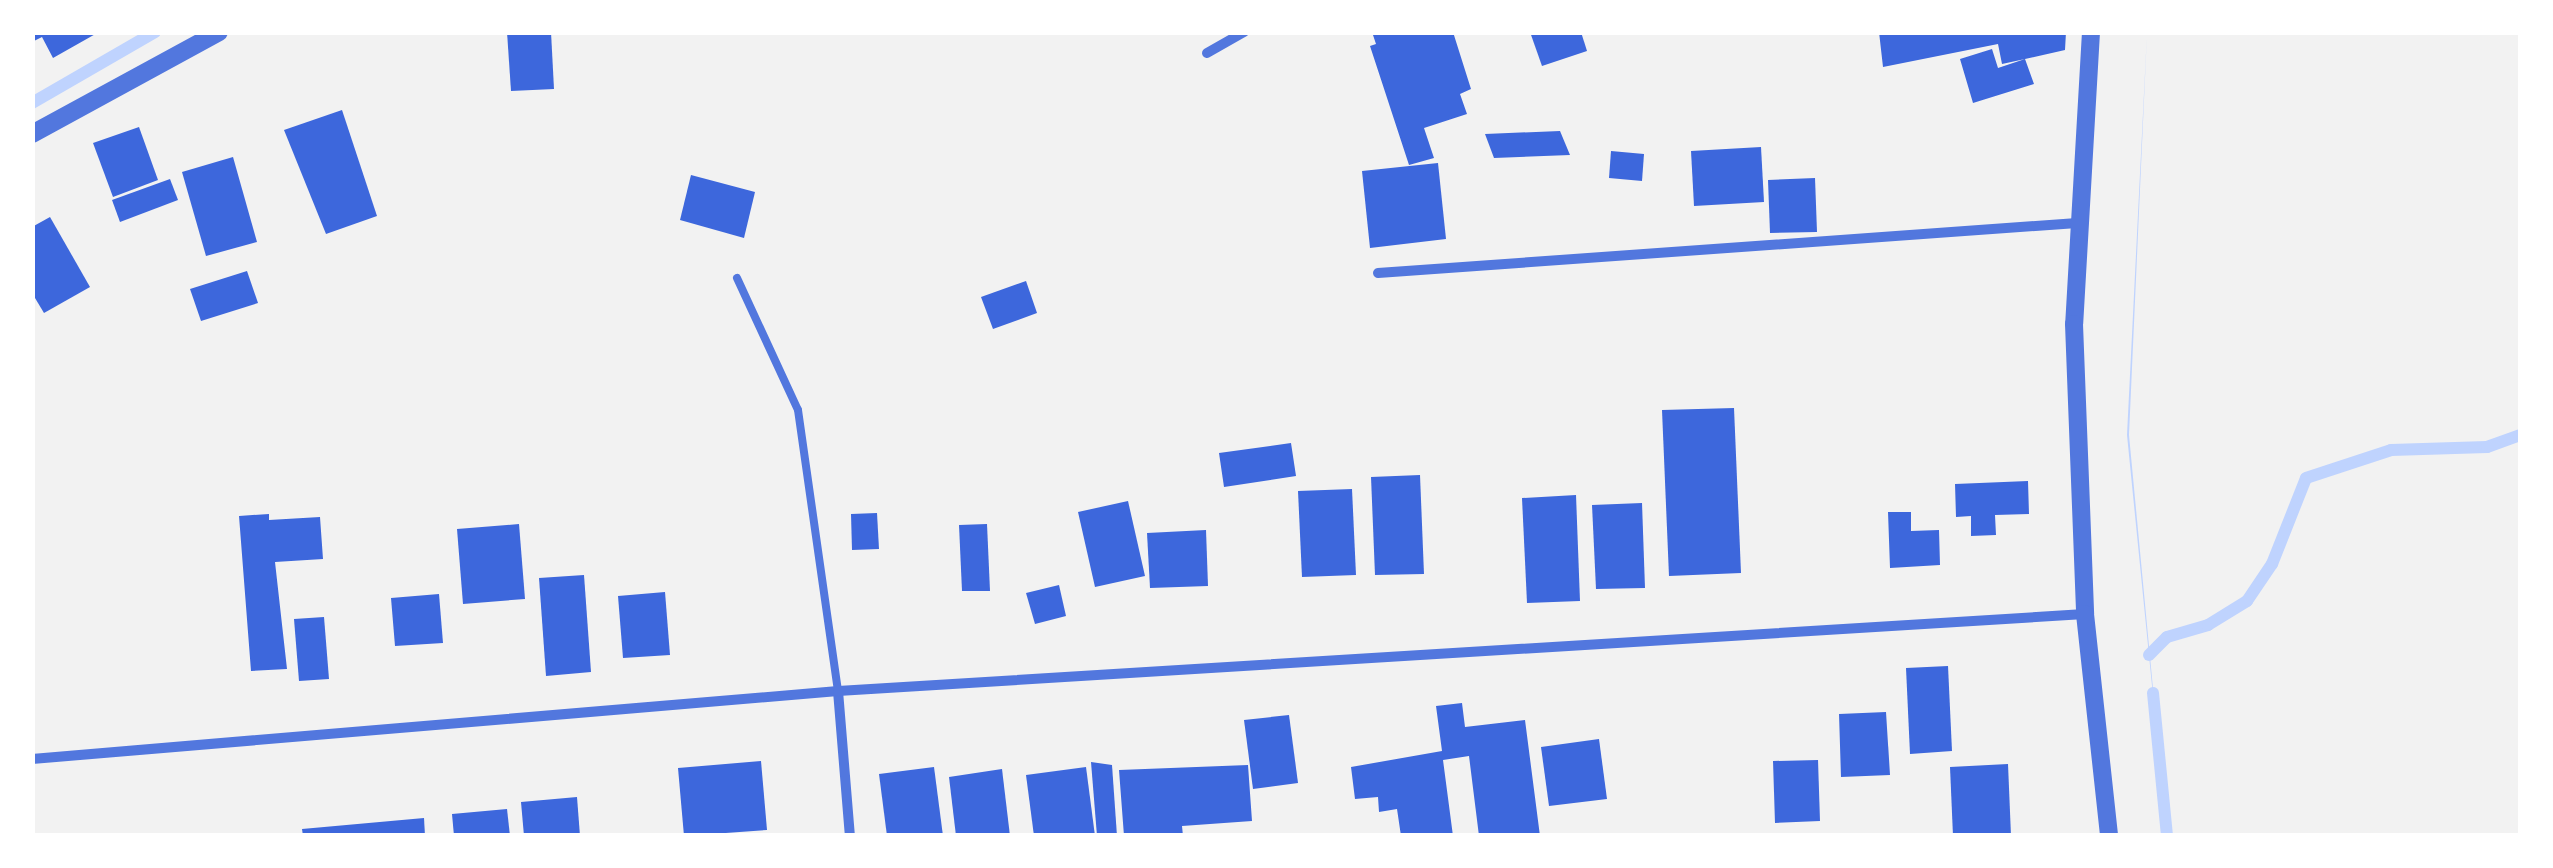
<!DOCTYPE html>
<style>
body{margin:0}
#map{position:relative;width:2553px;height:868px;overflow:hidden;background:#f2f2f2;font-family:Georgia,serif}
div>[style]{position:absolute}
.water>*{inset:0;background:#bfd3fe}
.stream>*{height:12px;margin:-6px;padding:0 6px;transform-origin:6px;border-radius:6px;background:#bfd3fe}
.building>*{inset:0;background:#3d67dc}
.service>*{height:8px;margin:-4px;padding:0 4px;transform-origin:4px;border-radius:4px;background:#5277de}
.minor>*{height:10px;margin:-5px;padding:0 5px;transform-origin:5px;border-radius:5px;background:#5277de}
.tertiary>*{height:18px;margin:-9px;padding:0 9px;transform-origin:9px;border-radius:9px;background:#5277de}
span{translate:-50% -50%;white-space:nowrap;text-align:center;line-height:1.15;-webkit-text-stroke:10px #fff;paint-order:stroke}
.frame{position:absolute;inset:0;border:35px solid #fff;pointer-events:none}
</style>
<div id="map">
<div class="water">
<div style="clip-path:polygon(2147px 33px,2129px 435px,2167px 836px,2127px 435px)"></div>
</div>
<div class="stream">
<div style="left:32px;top:103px;width:142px;rotate:-30deg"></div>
<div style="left:2149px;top:655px;width:25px;rotate:-45deg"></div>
<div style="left:2167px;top:637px;width:43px;rotate:-16.3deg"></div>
<div style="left:2208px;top:625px;width:46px;rotate:-31.6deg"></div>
<div style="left:2247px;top:601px;width:45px;rotate:-56deg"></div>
<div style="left:2272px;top:564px;width:92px;rotate:-68.4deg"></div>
<div style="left:2306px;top:478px;width:89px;rotate:-18.2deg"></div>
<div style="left:2391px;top:450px;width:96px;rotate:-1.8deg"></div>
<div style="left:2487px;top:447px;width:35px;rotate:-20deg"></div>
<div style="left:2153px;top:693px;width:144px;rotate:84.4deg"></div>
</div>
<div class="building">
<div style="clip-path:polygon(32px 32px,99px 32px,53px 58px,42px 37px,32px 42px)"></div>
<div style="clip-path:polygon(507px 32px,551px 32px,554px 89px,511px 91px)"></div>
<div style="clip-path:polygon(1372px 32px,1453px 32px,1471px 89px,1460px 94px,1467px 114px,1424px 128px,1434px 158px,1409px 165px,1370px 46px,1376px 44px)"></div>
<div style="clip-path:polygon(1530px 32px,1581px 32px,1587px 51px,1542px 66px)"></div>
<div style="clip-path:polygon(1879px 32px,2066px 32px,2065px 50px,2025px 59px,2034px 84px,1973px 103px,1960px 59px,1992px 49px,1998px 68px,2025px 59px,2002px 64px,1998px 44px,1883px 67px)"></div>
<div style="clip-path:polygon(342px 110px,377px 216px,326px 234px,284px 130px)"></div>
<div style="clip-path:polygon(139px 127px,158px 180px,113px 197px,93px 143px)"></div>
<div style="clip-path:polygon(1560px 131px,1570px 155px,1494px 158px,1485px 134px)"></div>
<div style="clip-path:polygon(1761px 147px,1764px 202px,1694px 206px,1691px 151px)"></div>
<div style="clip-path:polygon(1611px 151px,1644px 154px,1642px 181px,1609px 178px)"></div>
<div style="clip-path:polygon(233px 157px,257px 242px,206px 256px,182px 172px)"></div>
<div style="clip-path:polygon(1438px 163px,1446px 239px,1370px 248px,1362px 171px)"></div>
<div style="clip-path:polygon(691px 175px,755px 192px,744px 238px,680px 220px)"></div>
<div style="clip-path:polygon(1815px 178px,1817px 232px,1770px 233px,1768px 180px)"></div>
<div style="clip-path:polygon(170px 179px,178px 200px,120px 222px,112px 200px)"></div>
<div style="clip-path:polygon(50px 217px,90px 287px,44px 313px,32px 293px,32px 227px)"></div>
<div style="clip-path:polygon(247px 271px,258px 303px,201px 321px,190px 289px)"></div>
<div style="clip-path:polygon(1026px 281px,1037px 313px,993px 329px,981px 297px)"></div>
<div style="clip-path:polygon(1734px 408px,1741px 573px,1669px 576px,1662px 410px)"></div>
<div style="clip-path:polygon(1291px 443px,1296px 476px,1224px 487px,1219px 453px)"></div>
<div style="clip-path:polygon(1420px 475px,1424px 574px,1375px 575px,1371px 477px)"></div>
<div style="clip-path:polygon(2028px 481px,2029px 514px,1995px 515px,1996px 535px,1971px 536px,1971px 516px,1956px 517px,1955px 484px)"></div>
<div style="clip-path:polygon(1352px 489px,1356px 575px,1302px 577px,1298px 491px)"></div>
<div style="clip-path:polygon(1576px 495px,1580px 601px,1527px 603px,1522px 498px)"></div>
<div style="clip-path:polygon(1128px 501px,1145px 576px,1095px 587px,1078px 512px)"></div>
<div style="clip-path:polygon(1642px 503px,1645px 588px,1596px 589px,1592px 505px)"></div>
<div style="clip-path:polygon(1888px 512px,1911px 512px,1911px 531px,1939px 530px,1940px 565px,1890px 568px)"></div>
<div style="clip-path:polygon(877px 513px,879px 549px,852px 550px,851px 514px)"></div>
<div style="clip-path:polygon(269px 514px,269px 520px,320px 517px,323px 559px,275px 562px,287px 669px,251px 671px,239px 516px)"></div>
<div style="clip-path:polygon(519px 524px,525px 599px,463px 604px,457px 529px)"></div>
<div style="clip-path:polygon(987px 524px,990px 591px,962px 591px,959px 525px)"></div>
<div style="clip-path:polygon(1206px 530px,1208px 586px,1150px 588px,1147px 533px)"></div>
<div style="clip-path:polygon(584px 575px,591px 672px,546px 676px,539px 578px)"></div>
<div style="clip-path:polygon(1059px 585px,1066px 616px,1035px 624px,1026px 593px)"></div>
<div style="clip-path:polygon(665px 592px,670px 655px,623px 658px,618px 596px)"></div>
<div style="clip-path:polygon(439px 594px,443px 643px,395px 646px,391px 598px)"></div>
<div style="clip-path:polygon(324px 617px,329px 679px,299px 681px,294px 619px)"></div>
<div style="clip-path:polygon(1948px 666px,1952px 751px,1910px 754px,1906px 668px)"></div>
<div style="clip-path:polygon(1462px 703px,1465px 727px,1525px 720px,1540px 836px,1479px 836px,1469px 756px,1443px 760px,1453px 836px,1401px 836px,1397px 809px,1379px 812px,1378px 797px,1355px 799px,1351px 767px,1442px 751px,1436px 706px)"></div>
<div style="clip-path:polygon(1886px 712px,1890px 775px,1841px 777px,1839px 714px)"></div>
<div style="clip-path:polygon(1289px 715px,1298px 783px,1253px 789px,1244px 720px)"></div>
<div style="clip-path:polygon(1599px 739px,1607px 799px,1549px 806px,1541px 747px)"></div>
<div style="clip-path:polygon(1818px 760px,1820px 821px,1775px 823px,1773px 761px)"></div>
<div style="clip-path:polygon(761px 761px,767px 830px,684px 836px,678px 768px)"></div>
<div style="clip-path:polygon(1091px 762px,1112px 765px,1117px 836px,1097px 836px)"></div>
<div style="clip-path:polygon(2008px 764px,2011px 836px,1953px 836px,1950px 767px)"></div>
<div style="clip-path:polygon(1248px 765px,1252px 821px,1182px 826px,1183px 836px,1124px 836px,1119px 770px)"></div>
<div style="clip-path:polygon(934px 767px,943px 836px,887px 836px,879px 774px)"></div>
<div style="clip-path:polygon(1086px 767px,1095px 836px,1034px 836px,1026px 775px)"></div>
<div style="clip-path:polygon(1002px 769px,1010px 836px,956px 836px,949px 777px)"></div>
<div style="clip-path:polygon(577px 797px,580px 836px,524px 836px,521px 802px)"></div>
<div style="clip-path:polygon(507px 809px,510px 836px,454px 836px,452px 814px)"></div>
<div style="clip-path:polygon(424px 818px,425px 836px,303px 836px,302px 829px)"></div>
</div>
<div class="service">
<div style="left:737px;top:278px;width:145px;rotate:65.2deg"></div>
<div style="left:798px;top:410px;width:284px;rotate:81.9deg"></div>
</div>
<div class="minor">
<div style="left:1207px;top:53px;width:43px;rotate:-29.6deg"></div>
<div style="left:1378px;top:273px;width:701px;rotate:-4.09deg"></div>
<div style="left:838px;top:691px;width:145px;rotate:85.3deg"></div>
<div style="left:32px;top:759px;width:809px;rotate:-4.82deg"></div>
<div style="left:838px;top:691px;width:1249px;rotate:-3.53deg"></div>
</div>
<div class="tertiary">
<div style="left:2091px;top:32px;width:292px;rotate:93.3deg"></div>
<div style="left:2074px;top:324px;width:290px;rotate:87.8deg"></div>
<div style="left:2085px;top:614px;width:223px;rotate:83.8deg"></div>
<div style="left:32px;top:134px;width:213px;rotate:-28.6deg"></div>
</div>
<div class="frame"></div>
</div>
